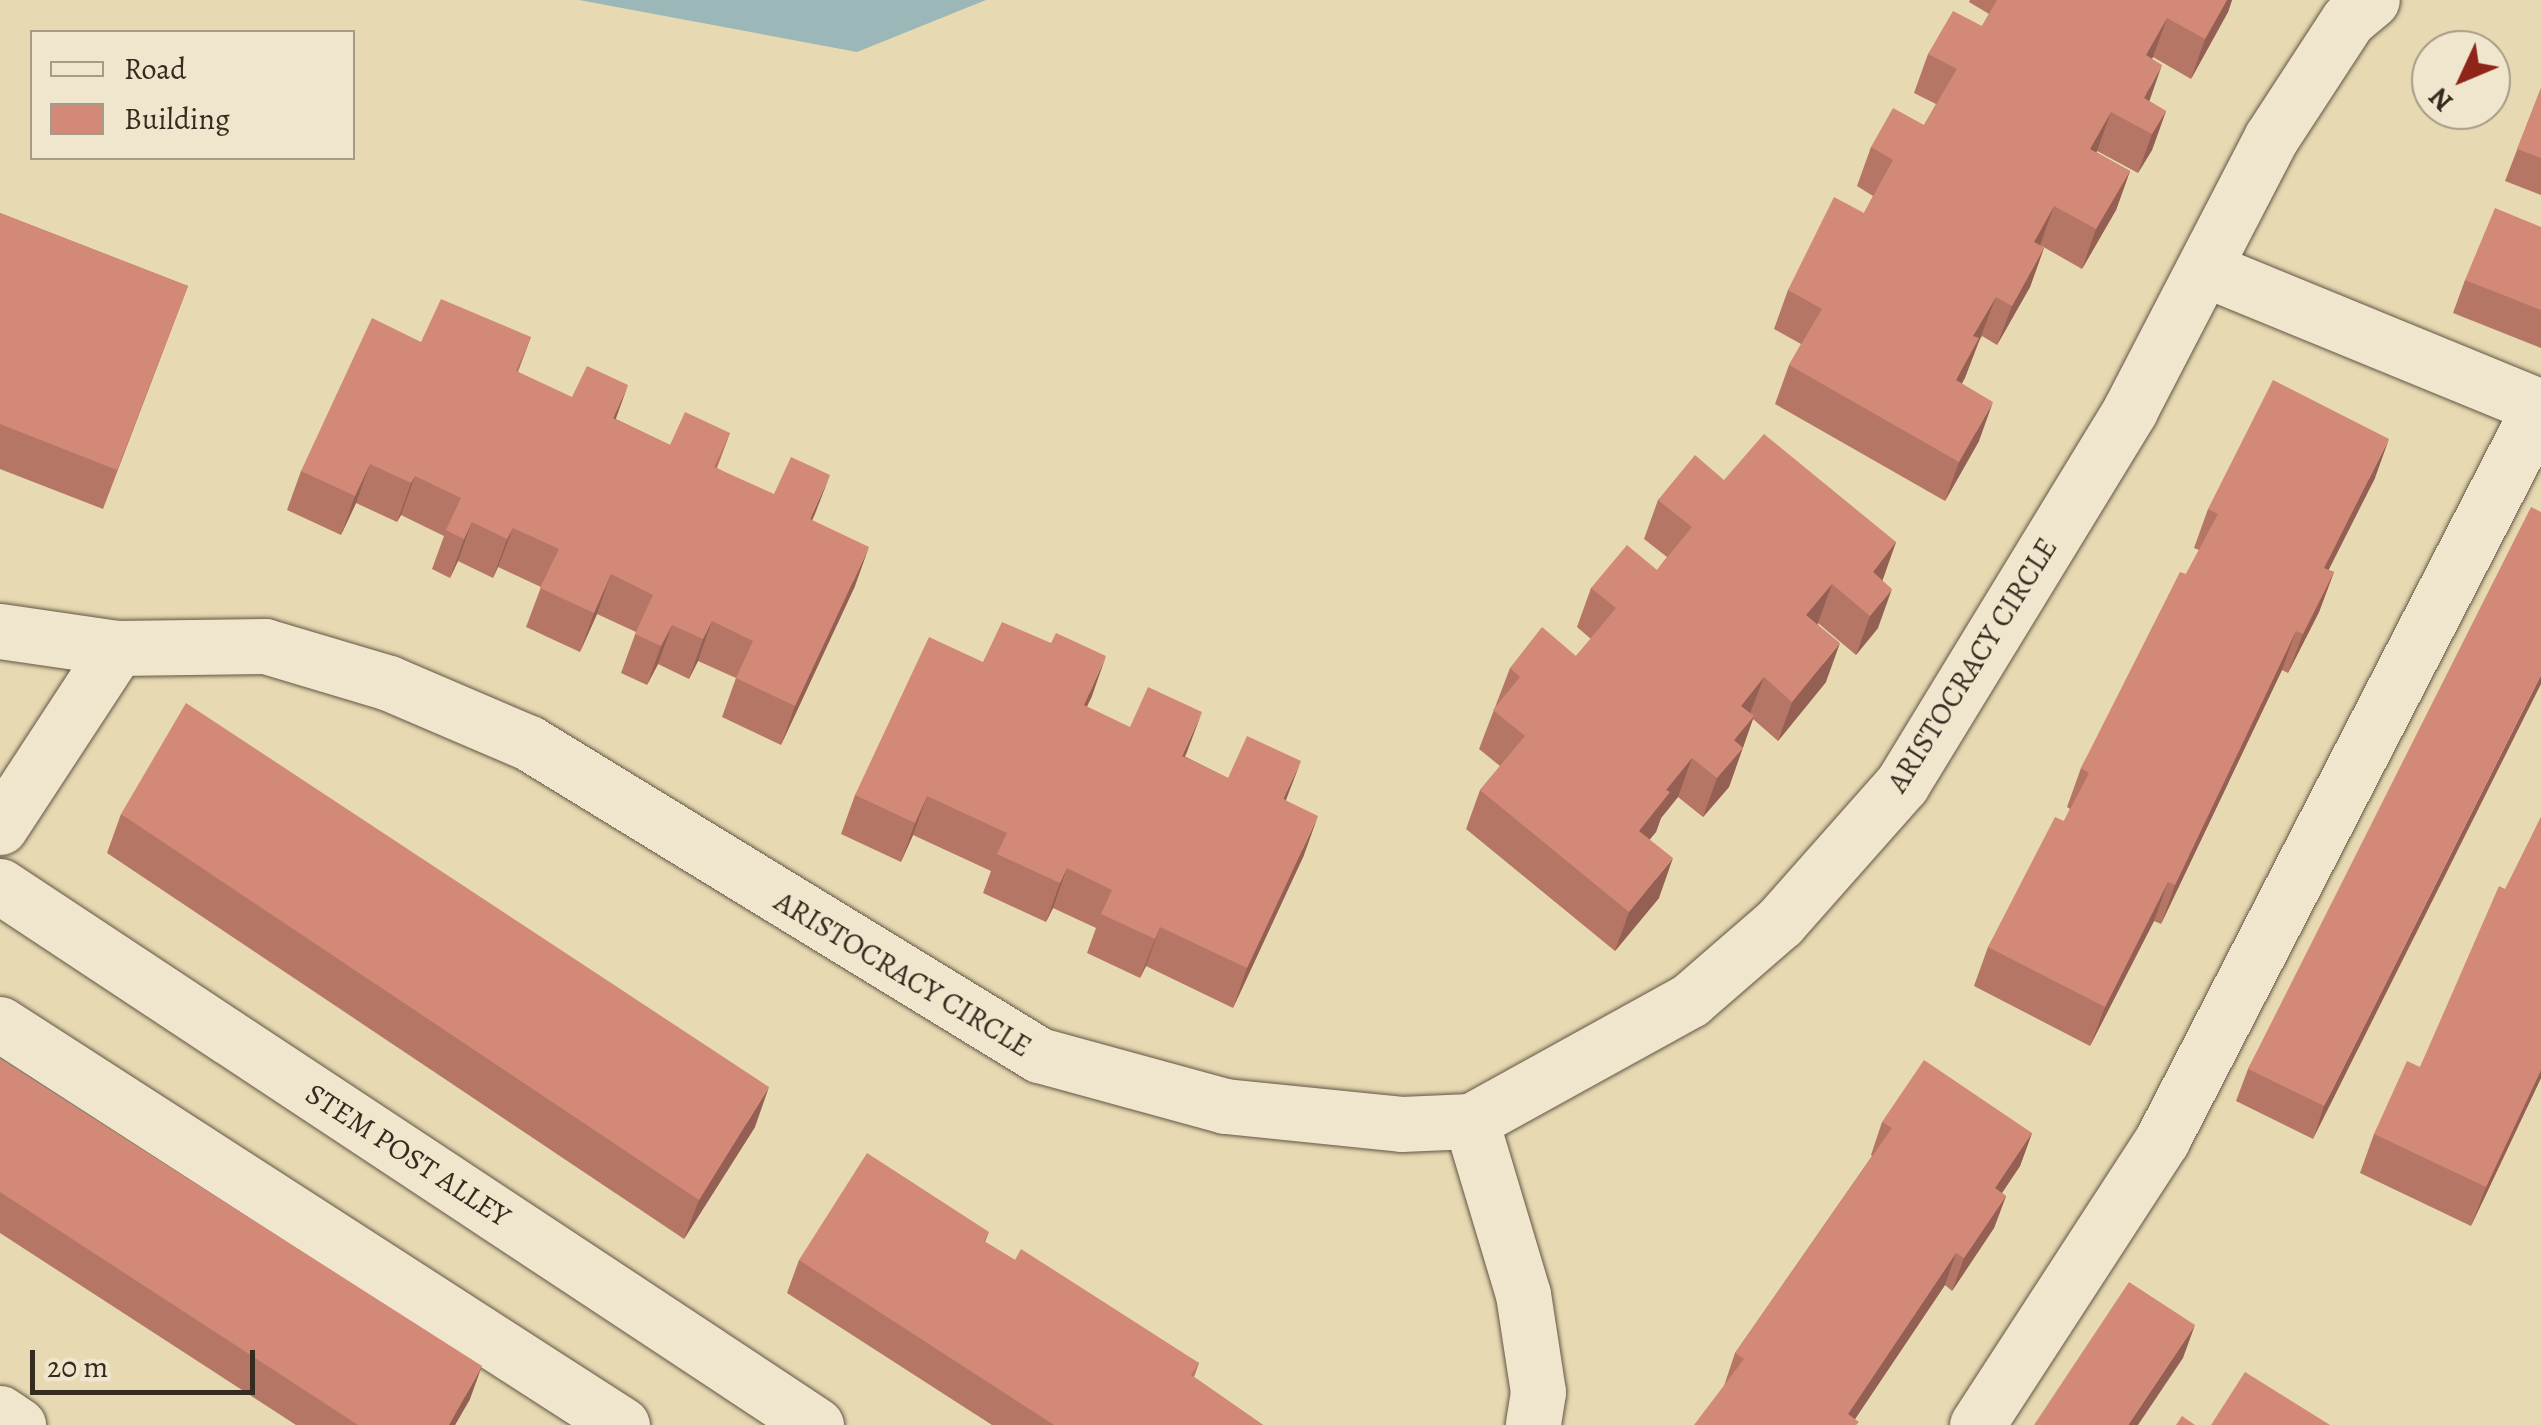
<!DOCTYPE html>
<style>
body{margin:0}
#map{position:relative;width:2541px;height:1425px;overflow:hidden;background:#e7d9b2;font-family:Alegreya,serif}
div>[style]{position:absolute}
.water>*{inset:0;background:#9bb7b7}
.roads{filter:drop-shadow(0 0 2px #625644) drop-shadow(0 0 2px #625644)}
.minor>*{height:55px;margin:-27.5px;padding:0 27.5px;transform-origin:27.5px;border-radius:27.5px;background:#efe6cd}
.wall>*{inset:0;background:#b57666}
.shaded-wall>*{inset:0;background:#946053}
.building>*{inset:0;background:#d38977}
span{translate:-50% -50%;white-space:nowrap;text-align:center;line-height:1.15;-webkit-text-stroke:8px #efe6cd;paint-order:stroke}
.street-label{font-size:30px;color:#362b1f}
.legend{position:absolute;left:30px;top:30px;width:325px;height:130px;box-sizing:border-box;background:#efe6cd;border:2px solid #a59b87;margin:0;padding:12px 18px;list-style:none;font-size:30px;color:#362b1f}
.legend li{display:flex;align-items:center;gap:20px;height:50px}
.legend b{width:50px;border:2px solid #a59b87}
.north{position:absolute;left:2411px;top:30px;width:100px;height:100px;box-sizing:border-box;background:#efe6cd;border:2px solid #a59b87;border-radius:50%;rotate:226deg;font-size:28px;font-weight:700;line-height:40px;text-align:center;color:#362b1f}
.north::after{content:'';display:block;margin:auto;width:35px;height:45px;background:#8f2418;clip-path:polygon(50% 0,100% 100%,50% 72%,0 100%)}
.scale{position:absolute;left:30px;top:1350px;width:225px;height:45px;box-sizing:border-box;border:5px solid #362b1f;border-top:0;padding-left:12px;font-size:30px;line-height:35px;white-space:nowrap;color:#362b1f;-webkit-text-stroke:8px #efe6cd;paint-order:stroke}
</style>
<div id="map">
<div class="water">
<div style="clip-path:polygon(579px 0,986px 0,857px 52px)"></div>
</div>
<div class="roads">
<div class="minor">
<div style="left:2207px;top:270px;width:361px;rotate:22.3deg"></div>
<div style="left:0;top:631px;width:118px;rotate:8.3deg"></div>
<div style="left:117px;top:648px;width:148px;rotate:-0.8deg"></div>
<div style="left:265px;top:646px;width:129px;rotate:16.6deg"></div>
<div style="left:389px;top:683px;width:152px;rotate:23.2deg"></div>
<div style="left:529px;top:743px;width:598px;rotate:31.46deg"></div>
<div style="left:1039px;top:1055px;width:193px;rotate:15.3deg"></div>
<div style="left:1225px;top:1106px;width:177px;rotate:5.8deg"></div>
<div style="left:1401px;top:1124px;width:70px;rotate:-2.5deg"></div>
<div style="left:1471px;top:1121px;width:250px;rotate:-28.9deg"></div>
<div style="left:1690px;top:1000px;width:119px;rotate:-40.9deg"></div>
<div style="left:1780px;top:922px;width:184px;rotate:-48.5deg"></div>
<div style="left:1902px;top:784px;width:438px;rotate:-58.6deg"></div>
<div style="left:2130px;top:410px;width:306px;rotate:-62.6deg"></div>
<div style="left:2271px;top:138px;width:141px;rotate:-56.9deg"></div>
<div style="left:2348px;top:20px;width:31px;rotate:-40deg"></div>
<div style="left:0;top:827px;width:214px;rotate:-56.8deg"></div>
<div style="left:0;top:886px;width:978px;rotate:33.45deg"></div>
<div style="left:0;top:1024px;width:740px;rotate:32.81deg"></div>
<div style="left:1471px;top:1121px;width:181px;rotate:73.3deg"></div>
<div style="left:1523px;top:1294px;width:99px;rotate:81.3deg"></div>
<div style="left:1538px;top:1392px;width:33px;rotate:99deg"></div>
<div style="left:0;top:1413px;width:22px;rotate:34deg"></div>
<div style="left:1977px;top:1425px;width:340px;rotate:-57deg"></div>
<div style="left:2162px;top:1140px;width:826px;rotate:-62.75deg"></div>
</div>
</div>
<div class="wall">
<div style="clip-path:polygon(1970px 0,2232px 0,2228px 12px,2191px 79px,2153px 57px,2152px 59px,2149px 101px,2166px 111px,2152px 150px,2138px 173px,2097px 151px,2096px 152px,2130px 171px,2116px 210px,2082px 269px,2040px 245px,2044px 248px,2030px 287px,1997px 345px,1982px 336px,1976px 346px,1962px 383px,1979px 441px,1945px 501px,1775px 404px,1789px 365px,1801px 344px,1774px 329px,1788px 290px,1864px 213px,1873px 196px,1857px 186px,1871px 147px,1924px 125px,1936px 104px,1914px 93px,1928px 54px,1982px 26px,1989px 14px,1969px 2px)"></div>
<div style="clip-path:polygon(2541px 88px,2541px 195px,2505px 181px)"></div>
<div style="clip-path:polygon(0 213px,188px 286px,103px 509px,0 469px)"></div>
<div style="clip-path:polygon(2541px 227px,2541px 348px,2453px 313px,2465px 280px)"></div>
<div style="clip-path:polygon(531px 337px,518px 372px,670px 445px,730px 433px,717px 468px,812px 520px,855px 586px,781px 745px,722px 717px,736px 678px,698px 661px,689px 679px,658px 664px,647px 685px,621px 673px,636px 632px,597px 614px,580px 652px,526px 627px,541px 587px,498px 567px,493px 578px,458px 561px,450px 578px,432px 569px,444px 536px,401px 515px,397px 522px,356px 503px,341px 535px,287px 510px,301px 471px,421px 342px)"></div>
<div style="clip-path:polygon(2375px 478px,2328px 570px,2334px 572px,2319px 612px,2288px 673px,2282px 670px,2161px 924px,2154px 921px,2090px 1046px,1974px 986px,1988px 947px,2064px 821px,2070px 809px,2067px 807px,2081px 768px,2199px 550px,2194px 548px,2208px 509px)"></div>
<div style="clip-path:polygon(1724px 480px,1896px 542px,1882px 580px,1878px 628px,1856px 655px,1818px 623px,1826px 682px,1778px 741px,1753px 719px,1729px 787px,1703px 817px,1678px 797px,1661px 818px,1656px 832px,1649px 839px,1659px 898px,1615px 951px,1466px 829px,1480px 790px,1500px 766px,1479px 749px,1510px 668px,1576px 656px,1591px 639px,1577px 627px,1591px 588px,1657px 570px,1667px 557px,1644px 539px,1658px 500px)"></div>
<div style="clip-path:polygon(2541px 512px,2313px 1139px,2236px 1101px,2248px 1069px)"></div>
<div style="clip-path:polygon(1051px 643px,1092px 696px,1086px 707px,1228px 778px,1286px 800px,1304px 855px,1233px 1008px,1146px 966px,1140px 978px,1087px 953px,1096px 928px,1053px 908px,1046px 922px,983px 893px,991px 871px,913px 835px,901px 862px,841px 834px,855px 795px,983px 662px)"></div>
<div style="clip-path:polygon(121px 814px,755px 1127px,684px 1239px,107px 853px)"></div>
<div style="clip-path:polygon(2541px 817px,2541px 1078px,2471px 1226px,2360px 1173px,2374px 1134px,2420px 1067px)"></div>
<div style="clip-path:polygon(0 1059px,470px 1399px,455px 1425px,296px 1425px,0 1233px)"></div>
<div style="clip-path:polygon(1882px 1122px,2032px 1133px,2020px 1166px,2002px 1193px,2006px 1196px,1994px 1228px,1952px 1291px,1945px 1285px,1855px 1419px,1724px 1386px,1735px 1353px,1872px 1156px,1871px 1155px)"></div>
<div style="clip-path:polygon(989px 1232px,985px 1242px,1015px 1260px,1199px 1363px,1194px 1377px,1263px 1425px,992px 1425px,787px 1293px,799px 1260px)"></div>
</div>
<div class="shaded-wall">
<div style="clip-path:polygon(2227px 0,2232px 0,2228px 12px,2191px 79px,2205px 39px)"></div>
<div style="clip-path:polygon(2167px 18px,2153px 57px,2131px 94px,2146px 55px)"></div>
<div style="clip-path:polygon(2162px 65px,2148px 105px,2144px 98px)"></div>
<div style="clip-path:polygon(2166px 111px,2152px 150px,2138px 173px,2152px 134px)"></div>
<div style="clip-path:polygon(2111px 112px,2097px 151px,2076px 188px,2090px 149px)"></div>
<div style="clip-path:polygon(2130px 171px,2116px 210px,2082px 269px,2096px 229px)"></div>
<div style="clip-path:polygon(2054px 206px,2040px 245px,2034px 242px)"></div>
<div style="clip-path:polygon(2044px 248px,2030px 287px,1997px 345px,2012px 306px)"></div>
<div style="clip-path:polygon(1996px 297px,1965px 378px,1942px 419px,1973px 336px)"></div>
<div style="clip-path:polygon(628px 385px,614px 424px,613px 418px)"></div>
<div style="clip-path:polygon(1993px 402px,1979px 441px,1945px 501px,1959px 462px)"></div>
<div style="clip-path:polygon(2389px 439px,2375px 478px,2310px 607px,2324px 568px)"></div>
<div style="clip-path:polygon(370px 464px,356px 503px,341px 535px,355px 496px)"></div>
<div style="clip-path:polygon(830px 475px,815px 514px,795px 558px,810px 519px)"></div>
<div style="clip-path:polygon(415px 476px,401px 515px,397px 522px,411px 483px)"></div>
<div style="clip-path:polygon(472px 522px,458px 561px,450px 578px,464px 539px)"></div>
<div style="clip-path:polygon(513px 528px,498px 567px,493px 578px,507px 539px)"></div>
<div style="clip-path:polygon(1896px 542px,1882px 582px,1873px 572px)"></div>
<div style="clip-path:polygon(869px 547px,855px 586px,781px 745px,795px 706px)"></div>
<div style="clip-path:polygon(2334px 572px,2319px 612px,2288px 673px,2303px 634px)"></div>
<div style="clip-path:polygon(611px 574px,597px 614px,580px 652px,594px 613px)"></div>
<div style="clip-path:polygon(1832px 584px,1818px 623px,1792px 654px,1806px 615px)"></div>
<div style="clip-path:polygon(1892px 589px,1878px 628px,1856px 655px,1870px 616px)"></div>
<div style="clip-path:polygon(712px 621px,698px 661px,689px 679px,703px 639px)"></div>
<div style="clip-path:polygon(672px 625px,658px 664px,647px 685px,661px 646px)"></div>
<div style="clip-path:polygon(2296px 631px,2282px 670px,2161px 924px,2175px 885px)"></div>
<div style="clip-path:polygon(1840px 643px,1826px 682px,1778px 741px,1792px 702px)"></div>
<div style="clip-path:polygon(1106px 656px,1092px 696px,1069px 745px,1084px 705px)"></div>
<div style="clip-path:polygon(2541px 675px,2541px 684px,2313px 1139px,2324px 1106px)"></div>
<div style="clip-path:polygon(1764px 677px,1749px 716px,1741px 706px)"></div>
<div style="clip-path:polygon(1202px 712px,1187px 752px,1168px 795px,1182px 756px)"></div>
<div style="clip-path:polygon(1754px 716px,1729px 787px,1703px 817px,1717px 778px,1734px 740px)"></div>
<div style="clip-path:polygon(1692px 758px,1678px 797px,1661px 818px,1656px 832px,1625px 870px,1639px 831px,1666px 790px)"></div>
<div style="clip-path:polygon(1301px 761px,1286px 800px,1283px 799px)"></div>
<div style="clip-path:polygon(927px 796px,913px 835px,901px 862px,915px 823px)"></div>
<div style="clip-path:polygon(1318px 816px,1304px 855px,1233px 1008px,1247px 968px)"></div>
<div style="clip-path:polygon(1673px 858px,1659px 898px,1615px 951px,1629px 912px)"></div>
<div style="clip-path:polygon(1067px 868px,1053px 908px,1046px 922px,1060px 883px)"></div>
<div style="clip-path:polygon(2168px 882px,2154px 921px,2090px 1046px,2105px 1007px)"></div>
<div style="clip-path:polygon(1160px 927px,1146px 966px,1140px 978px,1155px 939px)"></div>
<div style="clip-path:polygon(2541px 1070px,2541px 1078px,2471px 1226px,2486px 1187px)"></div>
<div style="clip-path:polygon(769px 1087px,755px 1127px,684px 1239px,699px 1200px)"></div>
<div style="clip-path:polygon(2032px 1133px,2020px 1166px,1983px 1221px,1995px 1188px)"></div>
<div style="clip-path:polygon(2006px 1196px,1994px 1228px,1952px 1291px,1964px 1258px)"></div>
<div style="clip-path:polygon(1956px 1253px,1945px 1285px,1851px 1425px,1848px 1414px)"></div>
<div style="clip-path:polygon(2195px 1325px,2183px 1358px,2138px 1425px,2128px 1425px)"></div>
<div style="clip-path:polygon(482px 1366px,470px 1399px,455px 1425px,449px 1425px)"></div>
</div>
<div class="building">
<div style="clip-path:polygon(1997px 0,2227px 0,2205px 39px,2167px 18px,2146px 55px,2162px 65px,2144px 98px,2166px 111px,2152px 134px,2111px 112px,2090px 149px,2130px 171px,2096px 229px,2054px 206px,2034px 242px,2044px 248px,2012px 306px,1996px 297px,1973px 336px,1979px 338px,1956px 380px,1993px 402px,1959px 462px,1789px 365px,1822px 309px,1788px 290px,1834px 197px,1864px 213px,1893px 160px,1871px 147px,1893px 108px,1924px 125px,1957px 69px,1928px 54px,1953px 11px,1982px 26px)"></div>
<div style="clip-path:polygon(2541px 88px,2541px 158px,2517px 149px)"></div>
<div style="clip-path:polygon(2495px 208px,2541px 227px,2541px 310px,2465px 280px)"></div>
<div style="clip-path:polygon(0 213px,188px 286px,117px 470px,0 424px)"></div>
<div style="clip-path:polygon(441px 299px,531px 337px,516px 371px,572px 397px,587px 366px,628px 385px,613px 418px,670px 445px,685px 412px,730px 433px,714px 467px,774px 494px,791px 457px,830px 475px,810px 519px,869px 547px,795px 706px,736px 678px,753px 641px,712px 621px,703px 639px,672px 625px,661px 646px,635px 634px,653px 595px,611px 574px,594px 613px,540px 588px,559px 549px,513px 528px,507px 539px,472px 522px,464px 539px,446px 530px,461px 498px,415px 476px,411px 483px,370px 464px,355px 496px,301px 471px,372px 318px,421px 342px)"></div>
<div style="clip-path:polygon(2273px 380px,2389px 439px,2324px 568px,2334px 572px,2303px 634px,2296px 631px,2175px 885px,2168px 882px,2105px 1007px,1988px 947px,2055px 817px,2064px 821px,2089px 773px,2081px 768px,2180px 572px,2186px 574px,2218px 514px,2208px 509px)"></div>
<div style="clip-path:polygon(1764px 434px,1896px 542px,1873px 572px,1892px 589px,1870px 616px,1832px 584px,1806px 615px,1840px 643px,1792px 702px,1764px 677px,1741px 706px,1754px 716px,1734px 740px,1743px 748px,1717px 778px,1692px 758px,1666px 790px,1670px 792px,1639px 831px,1673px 858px,1629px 912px,1480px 790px,1525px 736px,1493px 710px,1520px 677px,1510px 668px,1542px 627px,1576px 656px,1616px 608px,1591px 588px,1627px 545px,1657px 570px,1692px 527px,1658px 500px,1695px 455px,1724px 480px)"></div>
<div style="clip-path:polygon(2531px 507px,2541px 512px,2541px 675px,2324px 1106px,2248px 1069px)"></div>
<div style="clip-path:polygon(1002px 622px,1051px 643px,1056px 633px,1106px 656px,1084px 705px,1130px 727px,1148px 687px,1202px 712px,1182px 756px,1228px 778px,1247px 736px,1301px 761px,1283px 799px,1318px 816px,1247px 968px,1160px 927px,1155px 939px,1101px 914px,1112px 890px,1067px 868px,1060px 883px,997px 854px,1007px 833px,927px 796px,915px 823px,855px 795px,929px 637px,983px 662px)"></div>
<div style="clip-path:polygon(186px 703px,769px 1087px,699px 1200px,121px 814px)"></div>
<div style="clip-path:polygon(2541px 817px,2541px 1070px,2486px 1187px,2374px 1134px,2407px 1061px,2420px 1067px,2499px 886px,2505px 889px)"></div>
<div style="clip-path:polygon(0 1059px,482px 1366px,449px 1425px,358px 1425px,0 1192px)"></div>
<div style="clip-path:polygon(1924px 1060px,2032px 1133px,1995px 1188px,2006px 1196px,1964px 1258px,1956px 1253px,1848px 1414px,1859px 1422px,1856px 1425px,1694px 1425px,1744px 1359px,1735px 1353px,1892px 1128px,1882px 1122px)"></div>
<div style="clip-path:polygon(867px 1153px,989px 1232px,984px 1241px,1015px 1260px,1021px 1249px,1199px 1363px,1191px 1375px,1263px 1425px,1054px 1425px,799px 1260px)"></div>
<div style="clip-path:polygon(2129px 1282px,2195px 1325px,2128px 1425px,2034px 1425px)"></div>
<div style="clip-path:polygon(2245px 1372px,2330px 1425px,2211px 1425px)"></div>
<div style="clip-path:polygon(2182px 1416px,2195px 1425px,2176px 1425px)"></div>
</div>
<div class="street-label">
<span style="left:1972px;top:665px;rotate:-58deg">ARISTOCRACY CIRCLE</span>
<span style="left:903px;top:974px;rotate:31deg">ARISTOCRACY CIRCLE</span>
<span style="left:408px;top:1155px;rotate:33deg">STEM POST ALLEY</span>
</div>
<ul class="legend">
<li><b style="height:12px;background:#efe6cd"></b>Road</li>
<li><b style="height:28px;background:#d38977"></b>Building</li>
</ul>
<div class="north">N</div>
<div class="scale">20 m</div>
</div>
